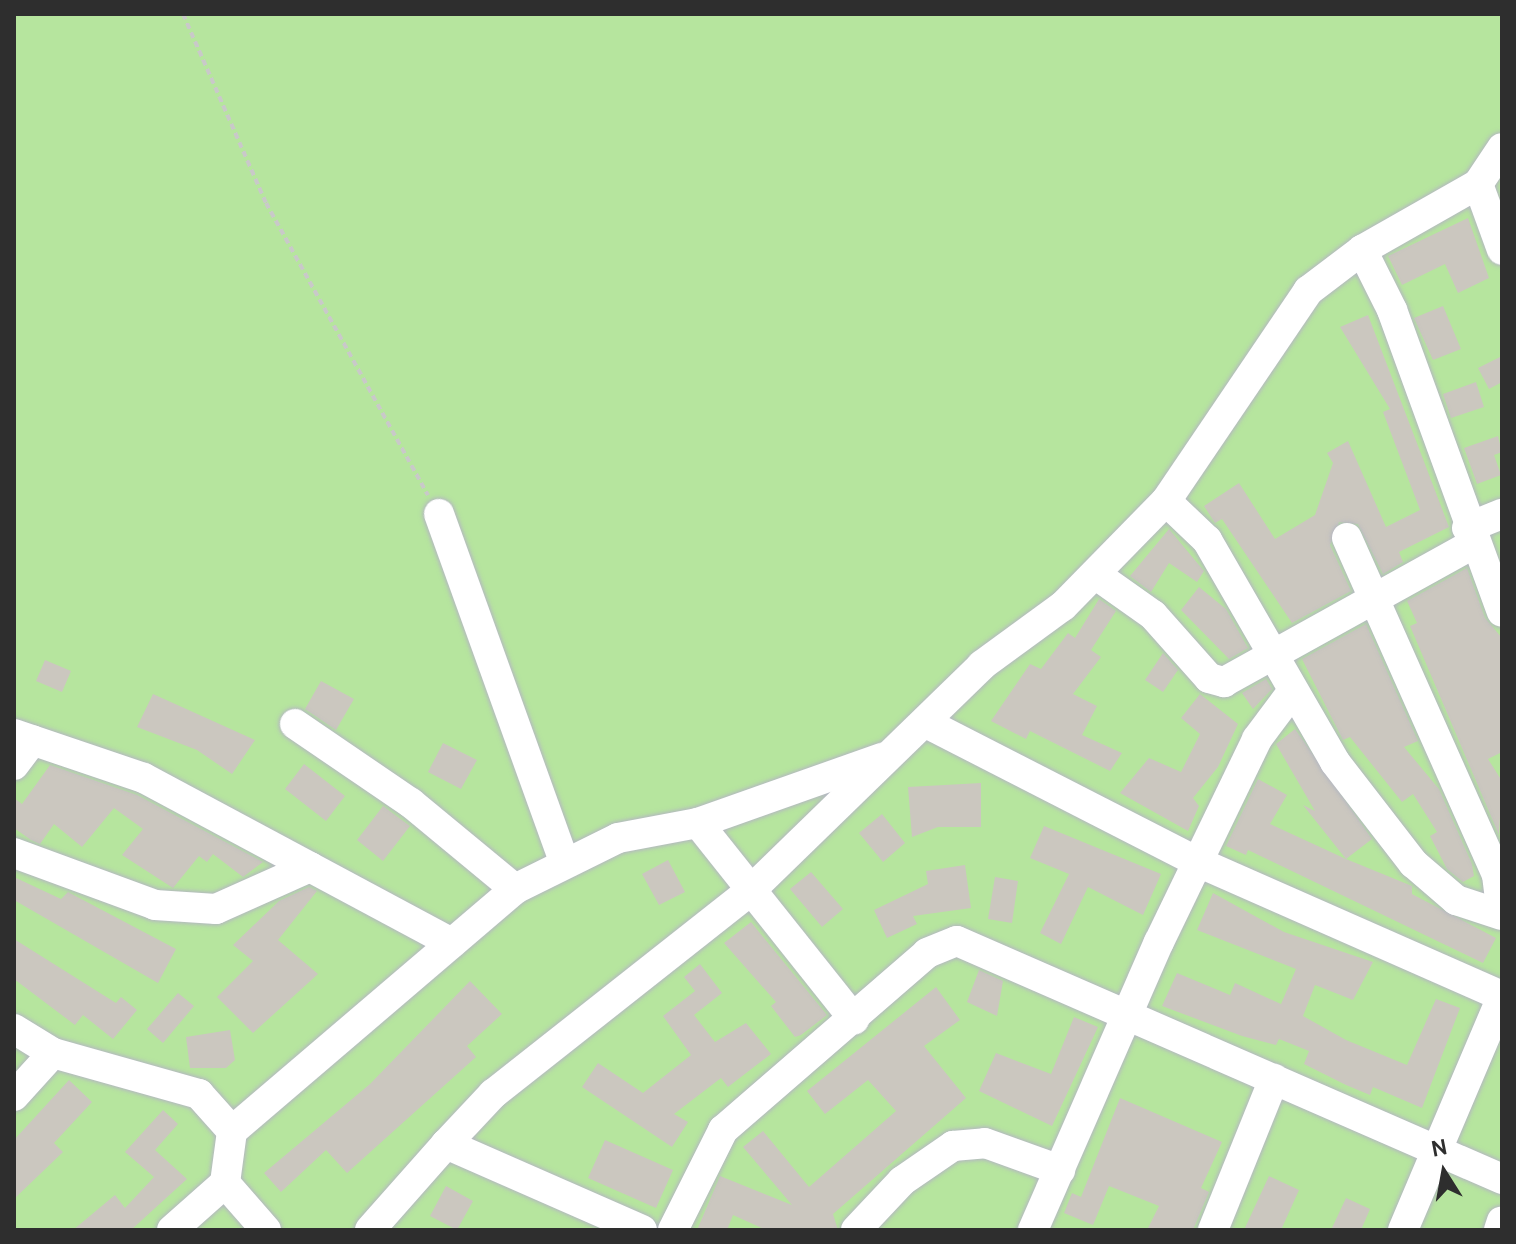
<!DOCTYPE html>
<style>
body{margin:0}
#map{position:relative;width:1516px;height:1244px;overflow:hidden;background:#efe9e1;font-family:Cabin,sans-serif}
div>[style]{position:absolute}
.green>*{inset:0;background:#b6e59e}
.building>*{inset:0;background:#cbc7bf}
.path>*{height:4px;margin-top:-2px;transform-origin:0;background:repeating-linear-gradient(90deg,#c9c9c9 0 6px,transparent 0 10px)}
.roads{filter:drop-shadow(0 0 2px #b4b7c1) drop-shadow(0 0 2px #b4b7c1)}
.minor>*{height:30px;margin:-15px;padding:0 15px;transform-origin:15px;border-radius:15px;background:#fff}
span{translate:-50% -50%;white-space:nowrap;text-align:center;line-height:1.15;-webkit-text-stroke:7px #fff;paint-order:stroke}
.frame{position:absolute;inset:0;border:16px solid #2e2e2e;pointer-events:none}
.north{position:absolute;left:1404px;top:1132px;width:80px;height:80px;-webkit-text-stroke:6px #fff;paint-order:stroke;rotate:349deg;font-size:22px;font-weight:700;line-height:32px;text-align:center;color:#2e2e2e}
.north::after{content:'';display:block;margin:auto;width:28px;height:36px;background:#2e2e2e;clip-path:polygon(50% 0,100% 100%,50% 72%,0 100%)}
</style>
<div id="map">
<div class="green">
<div style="clip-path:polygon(14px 14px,1502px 14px,1502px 1230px,14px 1230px)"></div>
</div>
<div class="building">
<div style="clip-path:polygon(1468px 218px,1489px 278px,1458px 293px,1445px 264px,1402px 285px,1388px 256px)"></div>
<div style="clip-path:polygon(1443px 306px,1461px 349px,1433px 360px,1414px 318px)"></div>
<div style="clip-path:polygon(1368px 315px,1449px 527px,1399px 552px,1403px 562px,1383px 574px,1358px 524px,1339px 522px,1330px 545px,1351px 591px,1292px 623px,1222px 519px,1215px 523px,1204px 506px,1239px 483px,1275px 539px,1315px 515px,1333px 463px,1327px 453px,1348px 441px,1386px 527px,1420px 510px,1383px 412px,1390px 409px,1340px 327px)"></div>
<div style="clip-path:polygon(1502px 356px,1502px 382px,1489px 389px,1478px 368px)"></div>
<div style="clip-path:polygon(1476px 382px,1484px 407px,1451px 418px,1443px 394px)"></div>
<div style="clip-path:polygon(1498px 436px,1502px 452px,1494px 455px,1501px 475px,1477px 484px,1464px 448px)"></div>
<div style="clip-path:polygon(1169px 529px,1204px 571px,1197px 582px,1169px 563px,1151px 592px,1130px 576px)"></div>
<div style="clip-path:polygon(1467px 568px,1485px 618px,1502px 638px,1502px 752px,1488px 759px,1502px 781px,1499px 835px,1410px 626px,1417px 623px,1407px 601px)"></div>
<div style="clip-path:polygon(1199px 587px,1226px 609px,1248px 648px,1229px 659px,1181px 610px)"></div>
<div style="clip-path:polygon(1099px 599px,1116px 611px,1091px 650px,1101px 657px,1073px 694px,1097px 706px,1082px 735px,1122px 753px,1110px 771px,1030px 731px,1026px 739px,991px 721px,1030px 664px,1041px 669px,1068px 633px,1075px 638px)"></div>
<div style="clip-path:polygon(1366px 624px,1418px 741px,1404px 747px,1439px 789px,1472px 864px,1474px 876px,1463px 882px,1447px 869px,1430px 836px,1437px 832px,1413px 794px,1402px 802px,1350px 737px,1343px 740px,1302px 659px)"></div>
<div style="clip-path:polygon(1163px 653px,1178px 670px,1163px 692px,1145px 680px)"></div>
<div style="clip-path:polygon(45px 660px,71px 671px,62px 692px,36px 681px)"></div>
<div style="clip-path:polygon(1266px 679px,1272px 689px,1253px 709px,1242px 693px)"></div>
<div style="clip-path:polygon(321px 681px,354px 699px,336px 730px,305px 709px)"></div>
<div style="clip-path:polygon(153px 694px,255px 740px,232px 774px,197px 750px,137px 727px)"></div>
<div style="clip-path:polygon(1200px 694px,1238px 724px,1218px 767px,1193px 798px,1199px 806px,1188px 831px,1120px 793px,1149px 758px,1181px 772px,1200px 734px,1181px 718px)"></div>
<div style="clip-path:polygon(1295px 729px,1372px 839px,1346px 859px,1412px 886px,1412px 894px,1496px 938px,1483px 963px,1248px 850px,1246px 855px,1226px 846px,1258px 779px,1287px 795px,1270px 824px,1346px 859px,1303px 805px,1315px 811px,1276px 744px)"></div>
<div style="clip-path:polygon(443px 743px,477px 760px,461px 789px,428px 772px)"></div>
<div style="clip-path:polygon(304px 764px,345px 796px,326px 821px,285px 789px)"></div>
<div style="clip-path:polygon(50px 765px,137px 795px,263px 862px,243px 877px,213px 854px,207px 862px,199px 856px,173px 888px,122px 855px,143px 829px,114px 808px,82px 847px,54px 824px,40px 844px,31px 840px,14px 828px,14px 798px,22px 804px)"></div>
<div style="clip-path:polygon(981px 783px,981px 827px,938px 827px,912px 837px,908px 787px)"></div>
<div style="clip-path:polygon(383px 806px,410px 826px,383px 861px,357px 840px)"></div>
<div style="clip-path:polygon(882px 814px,905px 843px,883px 862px,859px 833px)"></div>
<div style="clip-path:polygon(1044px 826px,1161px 874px,1143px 915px,1088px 887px,1061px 944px,1040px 933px,1069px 874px,1030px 858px)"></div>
<div style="clip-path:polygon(668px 860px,685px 892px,659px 905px,642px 874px)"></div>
<div style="clip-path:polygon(965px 865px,971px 908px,913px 916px,917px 924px,887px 938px,874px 910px,928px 884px,926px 871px)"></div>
<div style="clip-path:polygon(811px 872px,843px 909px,822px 927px,790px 889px)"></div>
<div style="clip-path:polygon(14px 877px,61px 899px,68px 892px,176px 949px,158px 983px,14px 900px)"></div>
<div style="clip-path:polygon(995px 877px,1018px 881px,1012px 923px,988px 919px)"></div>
<div style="clip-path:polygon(309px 887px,317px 891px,278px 940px,318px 974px,253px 1033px,217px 997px,253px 961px,233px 945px,279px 901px)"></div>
<div style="clip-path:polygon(1213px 893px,1284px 932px,1373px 962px,1353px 1000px,1315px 985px,1303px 1016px,1346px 1040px,1407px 1065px,1436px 999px,1460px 1008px,1422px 1108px,1373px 1087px,1370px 1095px,1346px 1085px,1304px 1064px,1309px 1051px,1279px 1039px,1276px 1045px,1242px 1036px,1162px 1006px,1177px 973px,1230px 995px,1235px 983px,1281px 1004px,1296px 969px,1197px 930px)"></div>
<div style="clip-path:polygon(751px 922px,827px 1015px,801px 1035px,795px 1037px,771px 1006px,776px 1002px,724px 943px)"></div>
<div style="clip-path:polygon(14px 939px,116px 1003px,121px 997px,137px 1010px,113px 1039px,83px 1015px,75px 1025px,14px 979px)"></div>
<div style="clip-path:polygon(700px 964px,722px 993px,694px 1015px,715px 1042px,746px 1023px,771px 1054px,728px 1087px,721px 1078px,674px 1114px,688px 1122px,672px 1147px,582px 1087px,598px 1063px,643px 1093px,691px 1055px,663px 1016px,695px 991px,684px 977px)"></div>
<div style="clip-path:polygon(979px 970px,1003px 981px,997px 1016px,967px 1002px)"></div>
<div style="clip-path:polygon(470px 981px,502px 1014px,467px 1046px,476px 1057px,347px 1173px,326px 1150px,281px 1192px,264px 1173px,370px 1084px)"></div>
<div style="clip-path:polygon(936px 987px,960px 1020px,924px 1046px,966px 1098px,833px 1214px,838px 1230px,766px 1230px,733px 1215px,727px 1230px,697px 1230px,720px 1176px,792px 1205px,743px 1147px,763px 1131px,809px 1187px,896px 1111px,868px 1080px,825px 1114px,807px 1091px)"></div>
<div style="clip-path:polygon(178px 993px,194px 1006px,163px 1043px,147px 1029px)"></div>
<div style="clip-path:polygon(1074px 1017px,1098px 1027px,1052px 1126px,979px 1091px,996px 1053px,1051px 1074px)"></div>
<div style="clip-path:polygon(230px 1030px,235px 1060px,226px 1068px,190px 1068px,186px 1037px)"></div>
<div style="clip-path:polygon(69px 1080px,92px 1102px,54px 1143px,63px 1152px,14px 1199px,14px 1140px)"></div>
<div style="clip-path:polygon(1120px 1098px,1222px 1142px,1201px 1188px,1209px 1192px,1193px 1230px,1147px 1230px,1159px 1206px,1109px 1186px,1093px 1225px,1064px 1213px,1072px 1193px,1081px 1197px)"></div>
<div style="clip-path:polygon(163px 1110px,178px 1124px,155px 1150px,187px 1179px,131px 1230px,73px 1230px,115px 1195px,125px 1208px,154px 1177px,125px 1152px)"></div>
<div style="clip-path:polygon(605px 1140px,673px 1170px,656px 1208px,588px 1178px)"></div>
<div style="clip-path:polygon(1269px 1176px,1299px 1190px,1281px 1230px,1244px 1230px)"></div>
<div style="clip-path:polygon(446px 1186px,473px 1201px,457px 1230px,430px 1216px)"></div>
<div style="clip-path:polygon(1346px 1198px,1370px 1209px,1361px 1230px,1331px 1230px)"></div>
</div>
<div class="path">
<div style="left:183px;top:14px;width:206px;rotate:66.3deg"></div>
<div style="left:266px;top:203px;width:334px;rotate:61deg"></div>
</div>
<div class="roads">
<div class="minor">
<div style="left:1478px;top:184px;width:70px;rotate:70deg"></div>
<div style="left:1362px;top:250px;width:67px;rotate:63.4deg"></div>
<div style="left:1392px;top:310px;width:321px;rotate:70deg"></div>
<div style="left:1166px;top:501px;width:57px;rotate:43.6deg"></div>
<div style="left:1207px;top:540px;width:256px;rotate:60deg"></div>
<div style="left:1335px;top:762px;width:128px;rotate:52.3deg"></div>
<div style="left:1413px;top:863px;width:57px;rotate:40.7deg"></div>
<div style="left:1456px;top:900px;width:48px;rotate:18.1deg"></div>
<div style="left:439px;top:514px;width:370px;rotate:70.2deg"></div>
<div style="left:1467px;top:528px;width:38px;rotate:-22deg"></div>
<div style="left:1347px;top:538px;width:369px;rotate:66deg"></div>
<div style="left:1497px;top:875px;width:39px;rotate:83deg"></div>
<div style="left:1095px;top:574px;width:71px;rotate:35.3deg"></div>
<div style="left:1153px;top:615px;width:84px;rotate:48.4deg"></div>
<div style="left:1209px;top:678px;width:16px;rotate:15deg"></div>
<div style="left:1224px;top:682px;width:285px;rotate:-29deg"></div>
<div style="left:295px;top:724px;width:140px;rotate:34.3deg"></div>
<div style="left:411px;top:803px;width:135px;rotate:39.6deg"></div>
<div style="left:928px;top:724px;width:303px;rotate:27.1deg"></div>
<div style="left:1198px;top:862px;width:332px;rotate:23.8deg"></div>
<div style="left:14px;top:734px;width:137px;rotate:18.7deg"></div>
<div style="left:144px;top:778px;width:349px;rotate:28.2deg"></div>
<div style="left:14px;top:765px;width:31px;rotate:-53deg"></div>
<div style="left:698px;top:823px;width:251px;rotate:51.5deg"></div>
<div style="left:14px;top:853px;width:150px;rotate:20.2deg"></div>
<div style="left:155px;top:905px;width:61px;rotate:3.8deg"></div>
<div style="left:216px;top:909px;width:103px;rotate:-24.1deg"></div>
<div style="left:14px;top:1029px;width:46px;rotate:31.6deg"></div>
<div style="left:53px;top:1053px;width:152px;rotate:15.7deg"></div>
<div style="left:199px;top:1094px;width:50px;rotate:48.3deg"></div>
<div style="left:14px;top:1096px;width:58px;rotate:-47.8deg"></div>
<div style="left:446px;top:1144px;width:69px;rotate:-46.8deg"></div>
<div style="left:493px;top:1094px;width:328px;rotate:-38.3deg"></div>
<div style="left:750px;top:891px;width:324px;rotate:-44.2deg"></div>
<div style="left:982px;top:665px;width:100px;rotate:-36.1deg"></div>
<div style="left:1063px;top:606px;width:147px;rotate:-45.6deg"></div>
<div style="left:1166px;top:501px;width:254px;rotate:-55.9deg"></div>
<div style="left:1308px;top:291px;width:68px;rotate:-37.2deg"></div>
<div style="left:1362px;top:250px;width:133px;rotate:-29.6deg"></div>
<div style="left:1478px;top:184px;width:43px;rotate:-56.3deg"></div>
<div style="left:172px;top:1230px;width:71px;rotate:-41.6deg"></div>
<div style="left:266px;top:1230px;width:62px;rotate:-131.1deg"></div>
<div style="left:225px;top:1183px;width:52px;rotate:-82.3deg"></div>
<div style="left:232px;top:1131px;width:372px;rotate:-40.5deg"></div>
<div style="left:515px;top:889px;width:115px;rotate:-26.3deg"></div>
<div style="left:618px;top:838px;width:81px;rotate:-10.6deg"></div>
<div style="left:698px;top:823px;width:195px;rotate:-19.5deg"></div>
<div style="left:370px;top:1230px;width:115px;rotate:-48.5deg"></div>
<div style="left:446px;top:1144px;width:214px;rotate:23.7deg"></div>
<div style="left:673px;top:1230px;width:112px;rotate:-63.4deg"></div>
<div style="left:723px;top:1130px;width:270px;rotate:-40.9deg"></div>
<div style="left:927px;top:953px;width:32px;rotate:-22deg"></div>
<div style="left:957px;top:941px;width:595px;rotate:23.59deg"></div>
<div style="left:856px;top:1230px;width:67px;rotate:-46.8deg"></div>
<div style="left:902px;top:1181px;width:62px;rotate:-34.5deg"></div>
<div style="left:953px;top:1146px;width:32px;rotate:-5deg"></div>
<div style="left:985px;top:1143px;width:80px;rotate:19.8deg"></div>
<div style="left:1033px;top:1230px;width:314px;rotate:-66.4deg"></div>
<div style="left:1159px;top:942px;width:225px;rotate:-64.2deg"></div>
<div style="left:1257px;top:739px;width:59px;rotate:-53.3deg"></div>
<div style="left:1213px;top:1230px;width:163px;rotate:-68deg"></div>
<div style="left:1403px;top:1230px;width:253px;rotate:-67deg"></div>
<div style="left:1499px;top:1230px;width:9px;rotate:-72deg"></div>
</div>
</div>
<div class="frame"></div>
<div class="north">N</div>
</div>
